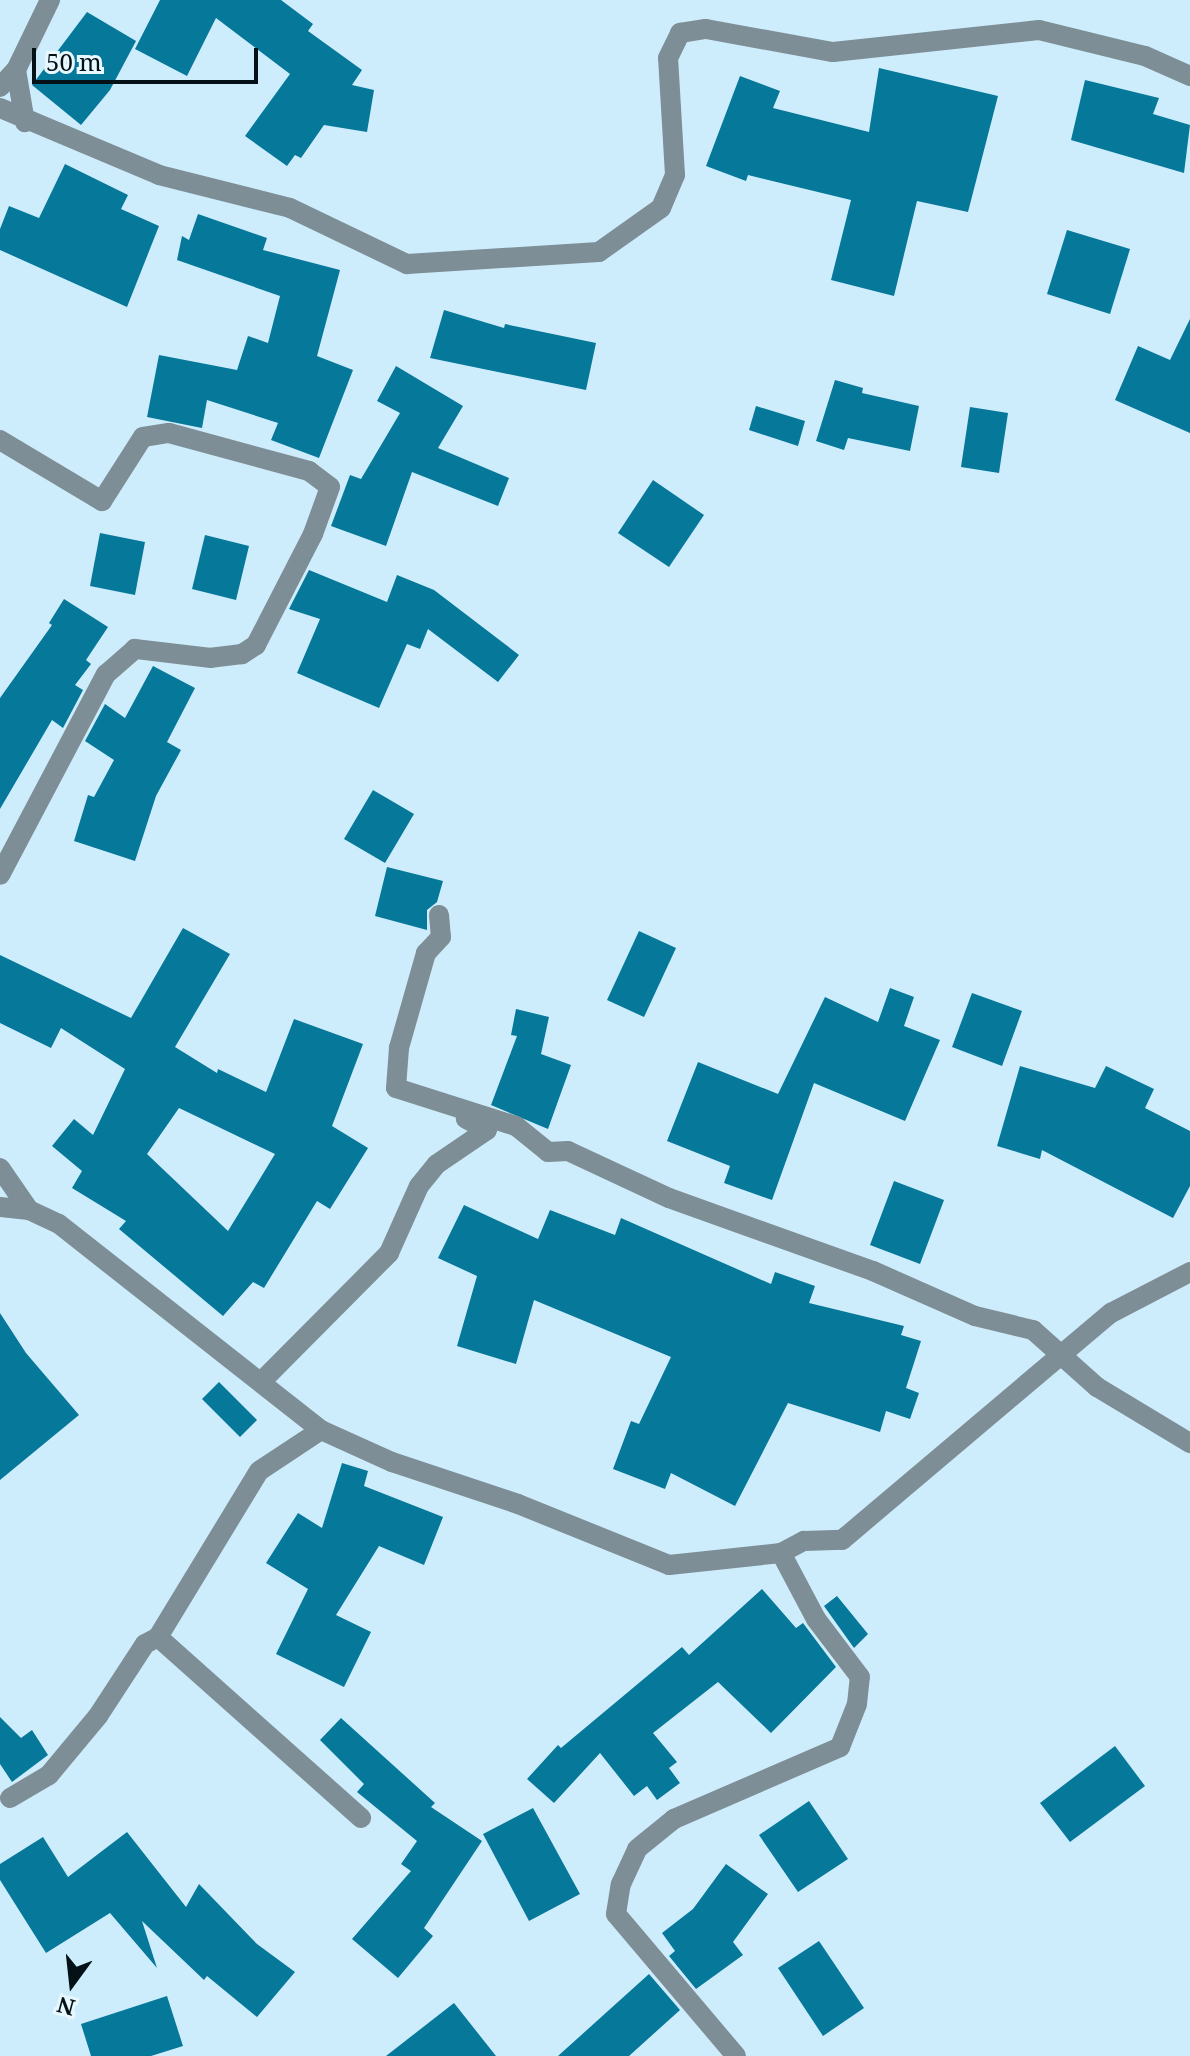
<!DOCTYPE html>
<style>
body{margin:0}
#map{position:relative;width:1190px;height:2056px;overflow:hidden;background:#ceedfc;font-family:"Noto Serif",serif}
div>[style]{position:absolute}
.building>*{inset:0;background:#06789a}
.street>*{height:20px;margin:-10px;padding:0 10px;transform-origin:10px;border-radius:10px;background:#7e8e96}
span{translate:-50% -50%;white-space:nowrap;text-align:center;line-height:1.15;-webkit-text-stroke:6px #e8f8ff;paint-order:stroke}
.north{position:absolute;left:32px;top:1944px;width:80px;height:80px;-webkit-text-stroke:6px #e8f8ff;paint-order:stroke;rotate:195deg;font-size:22px;font-weight:700;line-height:32px;text-align:center;color:#041117}
.north::after{content:'';display:block;margin:auto;width:28px;height:36px;background:#041117;clip-path:polygon(50% 0,100% 100%,50% 72%,0 100%)}
.scale{position:absolute;left:32px;top:48px;width:226px;height:36px;box-sizing:border-box;border:4px solid #041117;border-top:0;padding-left:10px;font-size:24px;line-height:28px;white-space:nowrap;color:#041117;-webkit-text-stroke:6px #e8f8ff;paint-order:stroke}
</style>
<div id="map">
<div class="building">
<div style="clip-path:polygon(160px 0,281px 0,313px 24px,308px 31px,362px 70px,352px 85px,374px 90px,367px 132px,324px 125px,301px 158px,295px 155px,287px 166px,245px 136px,290px 74px,216px 18px,187px 76px,135px 49px)"></div>
<div style="clip-path:polygon(87px 12px,136px 41px,110px 90px,81px 125px,32px 85px)"></div>
<div style="clip-path:polygon(879px 68px,998px 96px,968px 212px,917px 201px,894px 296px,831px 280px,851px 200px,748px 175px,746px 181px,706px 166px,740px 76px,780px 91px,773px 108px,869px 132px)"></div>
<div style="clip-path:polygon(1085px 80px,1159px 98px,1153px 114px,1190px 125px,1184px 173px,1071px 140px)"></div>
<div style="clip-path:polygon(65px 164px,128px 195px,121px 209px,159px 226px,127px 307px,0 250px,0 229px,9px 206px,39px 218px)"></div>
<div style="clip-path:polygon(198px 214px,267px 238px,263px 250px,340px 270px,317px 356px,353px 370px,319px 458px,271px 440px,278px 423px,207px 400px,202px 428px,147px 417px,159px 355px,237px 370px,248px 336px,268px 343px,280px 296px,177px 260px,182px 236px,189px 240px)"></div>
<div style="clip-path:polygon(1067px 230px,1130px 249px,1110px 314px,1047px 294px)"></div>
<div style="clip-path:polygon(444px 310px,504px 328px,505px 324px,596px 343px,586px 390px,430px 358px)"></div>
<div style="clip-path:polygon(1190px 319px,1190px 433px,1115px 400px,1138px 346px,1170px 360px)"></div>
<div style="clip-path:polygon(396px 366px,463px 406px,438px 448px,509px 478px,498px 506px,412px 472px,386px 546px,331px 526px,350px 475px,361px 479px,400px 413px,377px 401px)"></div>
<div style="clip-path:polygon(835px 380px,863px 388px,862px 393px,919px 406px,910px 451px,848px 438px,844px 450px,816px 441px)"></div>
<div style="clip-path:polygon(756px 406px,805px 421px,798px 446px,749px 430px)"></div>
<div style="clip-path:polygon(970px 407px,1008px 413px,999px 473px,961px 467px)"></div>
<div style="clip-path:polygon(653px 480px,704px 515px,669px 567px,618px 533px)"></div>
<div style="clip-path:polygon(100px 533px,145px 542px,135px 595px,90px 586px)"></div>
<div style="clip-path:polygon(205px 535px,249px 546px,236px 600px,192px 589px)"></div>
<div style="clip-path:polygon(309px 570px,387px 602px,397px 575px,434px 590px,519px 655px,498px 682px,428px 629px,420px 649px,407px 644px,379px 708px,297px 673px,320px 619px,289px 609px)"></div>
<div style="clip-path:polygon(64px 599px,108px 627px,86px 660px,91px 664px,75px 685px,83px 690px,63px 728px,52px 720px,0 809px,0 698px,52px 625px,49px 623px)"></div>
<div style="clip-path:polygon(153px 666px,195px 688px,167px 742px,181px 750px,156px 796px,135px 861px,74px 841px,88px 795px,94px 797px,114px 760px,85px 741px,105px 704px,125px 718px)"></div>
<div style="clip-path:polygon(373px 790px,414px 814px,385px 863px,344px 839px)"></div>
<div style="clip-path:polygon(387px 867px,443px 881px,437px 902px,427px 910px,427px 930px,375px 916px)"></div>
<div style="clip-path:polygon(evenodd,183px 928px,230px 954px,175px 1047px,217px 1073px,218px 1069px,266px 1092px,294px 1019px,363px 1044px,332px 1126px,368px 1148px,330px 1209px,317px 1201px,264px 1288px,253px 1282px,223px 1316px,119px 1229px,126px 1221px,72px 1188px,82px 1171px,52px 1146px,74px 1119px,93px 1135px,125px 1069px,61px 1028px,51px 1048px,0 1023px,0 955px,131px 1018px,183px 928px,179px 1108px,275px 1154px,228px 1231px,147px 1154px,179px 1108px)"></div>
<div style="clip-path:polygon(639px 931px,676px 948px,644px 1017px,607px 1000px)"></div>
<div style="clip-path:polygon(890px 988px,914px 997px,904px 1026px,940px 1040px,905px 1121px,814px 1083px,772px 1200px,724px 1183px,730px 1166px,667px 1141px,698px 1062px,778px 1094px,825px 997px,878px 1022px)"></div>
<div style="clip-path:polygon(972px 993px,1022px 1011px,1002px 1066px,952px 1047px)"></div>
<div style="clip-path:polygon(516px 1009px,549px 1017px,541px 1054px,571px 1065px,548px 1129px,491px 1105px,517px 1036px,511px 1035px)"></div>
<div style="clip-path:polygon(1020px 1066px,1095px 1088px,1106px 1066px,1154px 1089px,1145px 1108px,1190px 1131px,1190px 1186px,1173px 1218px,1042px 1150px,1040px 1159px,997px 1146px)"></div>
<div style="clip-path:polygon(894px 1181px,944px 1200px,920px 1264px,870px 1245px)"></div>
<div style="clip-path:polygon(464px 1205px,538px 1239px,550px 1210px,615px 1235px,621px 1218px,771px 1284px,775px 1272px,815px 1286px,809px 1303px,904px 1326px,901px 1335px,921px 1341px,906px 1388px,919px 1393px,910px 1419px,886px 1411px,880px 1432px,788px 1403px,735px 1506px,671px 1473px,665px 1489px,613px 1469px,631px 1421px,639px 1424px,671px 1357px,534px 1300px,516px 1364px,457px 1346px,477px 1276px,438px 1258px)"></div>
<div style="clip-path:polygon(0 1313px,26px 1353px,79px 1415px,0 1480px)"></div>
<div style="clip-path:polygon(219px 1382px,257px 1420px,240px 1437px,202px 1399px)"></div>
<div style="clip-path:polygon(342px 1463px,368px 1471px,364px 1486px,443px 1517px,424px 1565px,379px 1546px,336px 1615px,371px 1632px,344px 1687px,276px 1654px,308px 1589px,266px 1563px,298px 1513px,322px 1528px)"></div>
<div style="clip-path:polygon(762px 1589px,796px 1628px,803px 1623px,836px 1667px,771px 1733px,718px 1682px,653px 1733px,677px 1762px,669px 1768px,680px 1783px,657px 1800px,647px 1786px,634px 1796px,600px 1753px,554px 1803px,527px 1779px,558px 1745px,561px 1748px,682px 1647px,689px 1655px)"></div>
<div style="clip-path:polygon(837px 1596px,868px 1634px,854px 1648px,824px 1606px)"></div>
<div style="clip-path:polygon(0 1717px,21px 1738px,32px 1730px,48px 1755px,12px 1782px,0 1764px)"></div>
<div style="clip-path:polygon(341px 1718px,435px 1803px,431px 1807px,482px 1841px,424px 1928px,433px 1936px,398px 1978px,352px 1939px,411px 1871px,401px 1864px,417px 1841px,357px 1792px,364px 1784px,320px 1740px)"></div>
<div style="clip-path:polygon(1115px 1746px,1145px 1786px,1070px 1842px,1040px 1803px)"></div>
<div style="clip-path:polygon(809px 1801px,848px 1859px,798px 1892px,759px 1835px)"></div>
<div style="clip-path:polygon(533px 1808px,580px 1894px,529px 1921px,483px 1834px)"></div>
<div style="clip-path:polygon(127px 1832px,186px 1907px,199px 1884px,257px 1944px,295px 1972px,257px 2017px,207px 1976px,204px 1980px,142px 1921px,157px 1968px,110px 1913px,46px 1953px,0 1880px,0 1864px,43px 1837px,68px 1877px)"></div>
<div style="clip-path:polygon(726px 1864px,768px 1894px,733px 1942px,743px 1955px,696px 1989px,669px 1956px,675px 1951px,662px 1933px,693px 1909px)"></div>
<div style="clip-path:polygon(819px 1941px,864px 2008px,823px 2036px,778px 1968px)"></div>
<div style="clip-path:polygon(649px 1974px,680px 2010px,629px 2056px,558px 2056px)"></div>
<div style="clip-path:polygon(167px 1996px,183px 2046px,151px 2056px,91px 2056px,81px 2024px)"></div>
<div style="clip-path:polygon(454px 2003px,496px 2056px,386px 2056px)"></div>
</div>
<div class="street">
<div style="left:16px;top:70px;width:53px;rotate:80.2deg"></div>
<div style="left:0;top:87px;width:23px;rotate:-47deg"></div>
<div style="left:16px;top:70px;width:78px;rotate:-64.1deg"></div>
<div style="left:0;top:108px;width:173px;rotate:22.8deg"></div>
<div style="left:159px;top:175px;width:135px;rotate:14.1deg"></div>
<div style="left:290px;top:208px;width:130px;rotate:25.6deg"></div>
<div style="left:407px;top:264px;width:192px;rotate:-3.6deg"></div>
<div style="left:599px;top:252px;width:76px;rotate:-35.4deg"></div>
<div style="left:661px;top:208px;width:36px;rotate:-67deg"></div>
<div style="left:675px;top:175px;width:117px;rotate:-93.4deg"></div>
<div style="left:668px;top:58px;width:28px;rotate:-64deg"></div>
<div style="left:680px;top:33px;width:26px;rotate:-9deg"></div>
<div style="left:706px;top:29px;width:129px;rotate:10.3deg"></div>
<div style="left:833px;top:52px;width:207px;rotate:-6.1deg"></div>
<div style="left:1039px;top:30px;width:109px;rotate:13.8deg"></div>
<div style="left:1145px;top:56px;width:49px;rotate:24deg"></div>
<div style="left:0;top:440px;width:119px;rotate:30.9deg"></div>
<div style="left:102px;top:501px;width:76px;rotate:-57.4deg"></div>
<div style="left:143px;top:437px;width:26px;rotate:-9deg"></div>
<div style="left:169px;top:433px;width:145px;rotate:15.2deg"></div>
<div style="left:309px;top:471px;width:26px;rotate:37deg"></div>
<div style="left:330px;top:487px;width:50px;rotate:109.9deg"></div>
<div style="left:313px;top:534px;width:125px;rotate:117.2deg"></div>
<div style="left:256px;top:645px;width:17px;rotate:147deg"></div>
<div style="left:242px;top:654px;width:31px;rotate:173deg"></div>
<div style="left:211px;top:658px;width:77px;rotate:-173.2deg"></div>
<div style="left:135px;top:649px;width:38px;rotate:139deg"></div>
<div style="left:106px;top:674px;width:227px;rotate:117.8deg"></div>
<div style="left:439px;top:915px;width:22px;rotate:85deg"></div>
<div style="left:441px;top:937px;width:22px;rotate:133deg"></div>
<div style="left:426px;top:953px;width:99px;rotate:105.9deg"></div>
<div style="left:399px;top:1048px;width:40px;rotate:94.3deg"></div>
<div style="left:396px;top:1088px;width:126px;rotate:17.6deg"></div>
<div style="left:516px;top:1126px;width:41px;rotate:39.1deg"></div>
<div style="left:548px;top:1152px;width:20px;rotate:-3deg"></div>
<div style="left:568px;top:1151px;width:111px;rotate:25deg"></div>
<div style="left:669px;top:1198px;width:217px;rotate:19.7deg"></div>
<div style="left:873px;top:1271px;width:111px;rotate:23.8deg"></div>
<div style="left:975px;top:1316px;width:60px;rotate:13.6deg"></div>
<div style="left:1033px;top:1330px;width:86px;rotate:41.7deg"></div>
<div style="left:1097px;top:1387px;width:109px;rotate:31.1deg"></div>
<div style="left:0;top:1168px;width:51px;rotate:55.4deg"></div>
<div style="left:0;top:1207px;width:29px;rotate:6deg"></div>
<div style="left:29px;top:1210px;width:33px;rotate:25deg"></div>
<div style="left:59px;top:1224px;width:333px;rotate:38.2deg"></div>
<div style="left:321px;top:1430px;width:78px;rotate:24.3deg"></div>
<div style="left:392px;top:1462px;width:133px;rotate:18.4deg"></div>
<div style="left:518px;top:1504px;width:163px;rotate:22deg"></div>
<div style="left:669px;top:1565px;width:113px;rotate:-6.1deg"></div>
<div style="left:781px;top:1553px;width:26px;rotate:-28deg"></div>
<div style="left:804px;top:1541px;width:38px;rotate:-2deg"></div>
<div style="left:842px;top:1540px;width:352px;rotate:-40.2deg"></div>
<div style="left:1111px;top:1313px;width:89px;rotate:-27.4deg"></div>
<div style="left:261px;top:1382px;width:182px;rotate:-45.2deg"></div>
<div style="left:389px;top:1253px;width:73px;rotate:-65.9deg"></div>
<div style="left:419px;top:1186px;width:28px;rotate:-51deg"></div>
<div style="left:437px;top:1164px;width:60px;rotate:-34.2deg"></div>
<div style="left:487px;top:1130px;width:24px;rotate:-152deg"></div>
<div style="left:321px;top:1430px;width:74px;rotate:146.5deg"></div>
<div style="left:259px;top:1471px;width:194px;rotate:121.3deg"></div>
<div style="left:158px;top:1637px;width:272px;rotate:41.7deg"></div>
<div style="left:10px;top:1798px;width:45px;rotate:-30.5deg"></div>
<div style="left:49px;top:1775px;width:77px;rotate:-50.3deg"></div>
<div style="left:98px;top:1716px;width:86px;rotate:-56.9deg"></div>
<div style="left:145px;top:1644px;width:15px;rotate:-28deg"></div>
<div style="left:736px;top:2056px;width:186px;rotate:-130.2deg"></div>
<div style="left:616px;top:1914px;width:30px;rotate:-81deg"></div>
<div style="left:621px;top:1884px;width:38px;rotate:-65deg"></div>
<div style="left:637px;top:1849px;width:48px;rotate:-39deg"></div>
<div style="left:674px;top:1819px;width:181px;rotate:-23.4deg"></div>
<div style="left:840px;top:1747px;width:46px;rotate:-68.4deg"></div>
<div style="left:857px;top:1704px;width:27px;rotate:-84deg"></div>
<div style="left:860px;top:1677px;width:73px;rotate:-127.2deg"></div>
<div style="left:816px;top:1619px;width:75px;rotate:-117.9deg"></div>
</div>
<div class="north">N</div>
<div class="scale">50 m</div>
</div>
